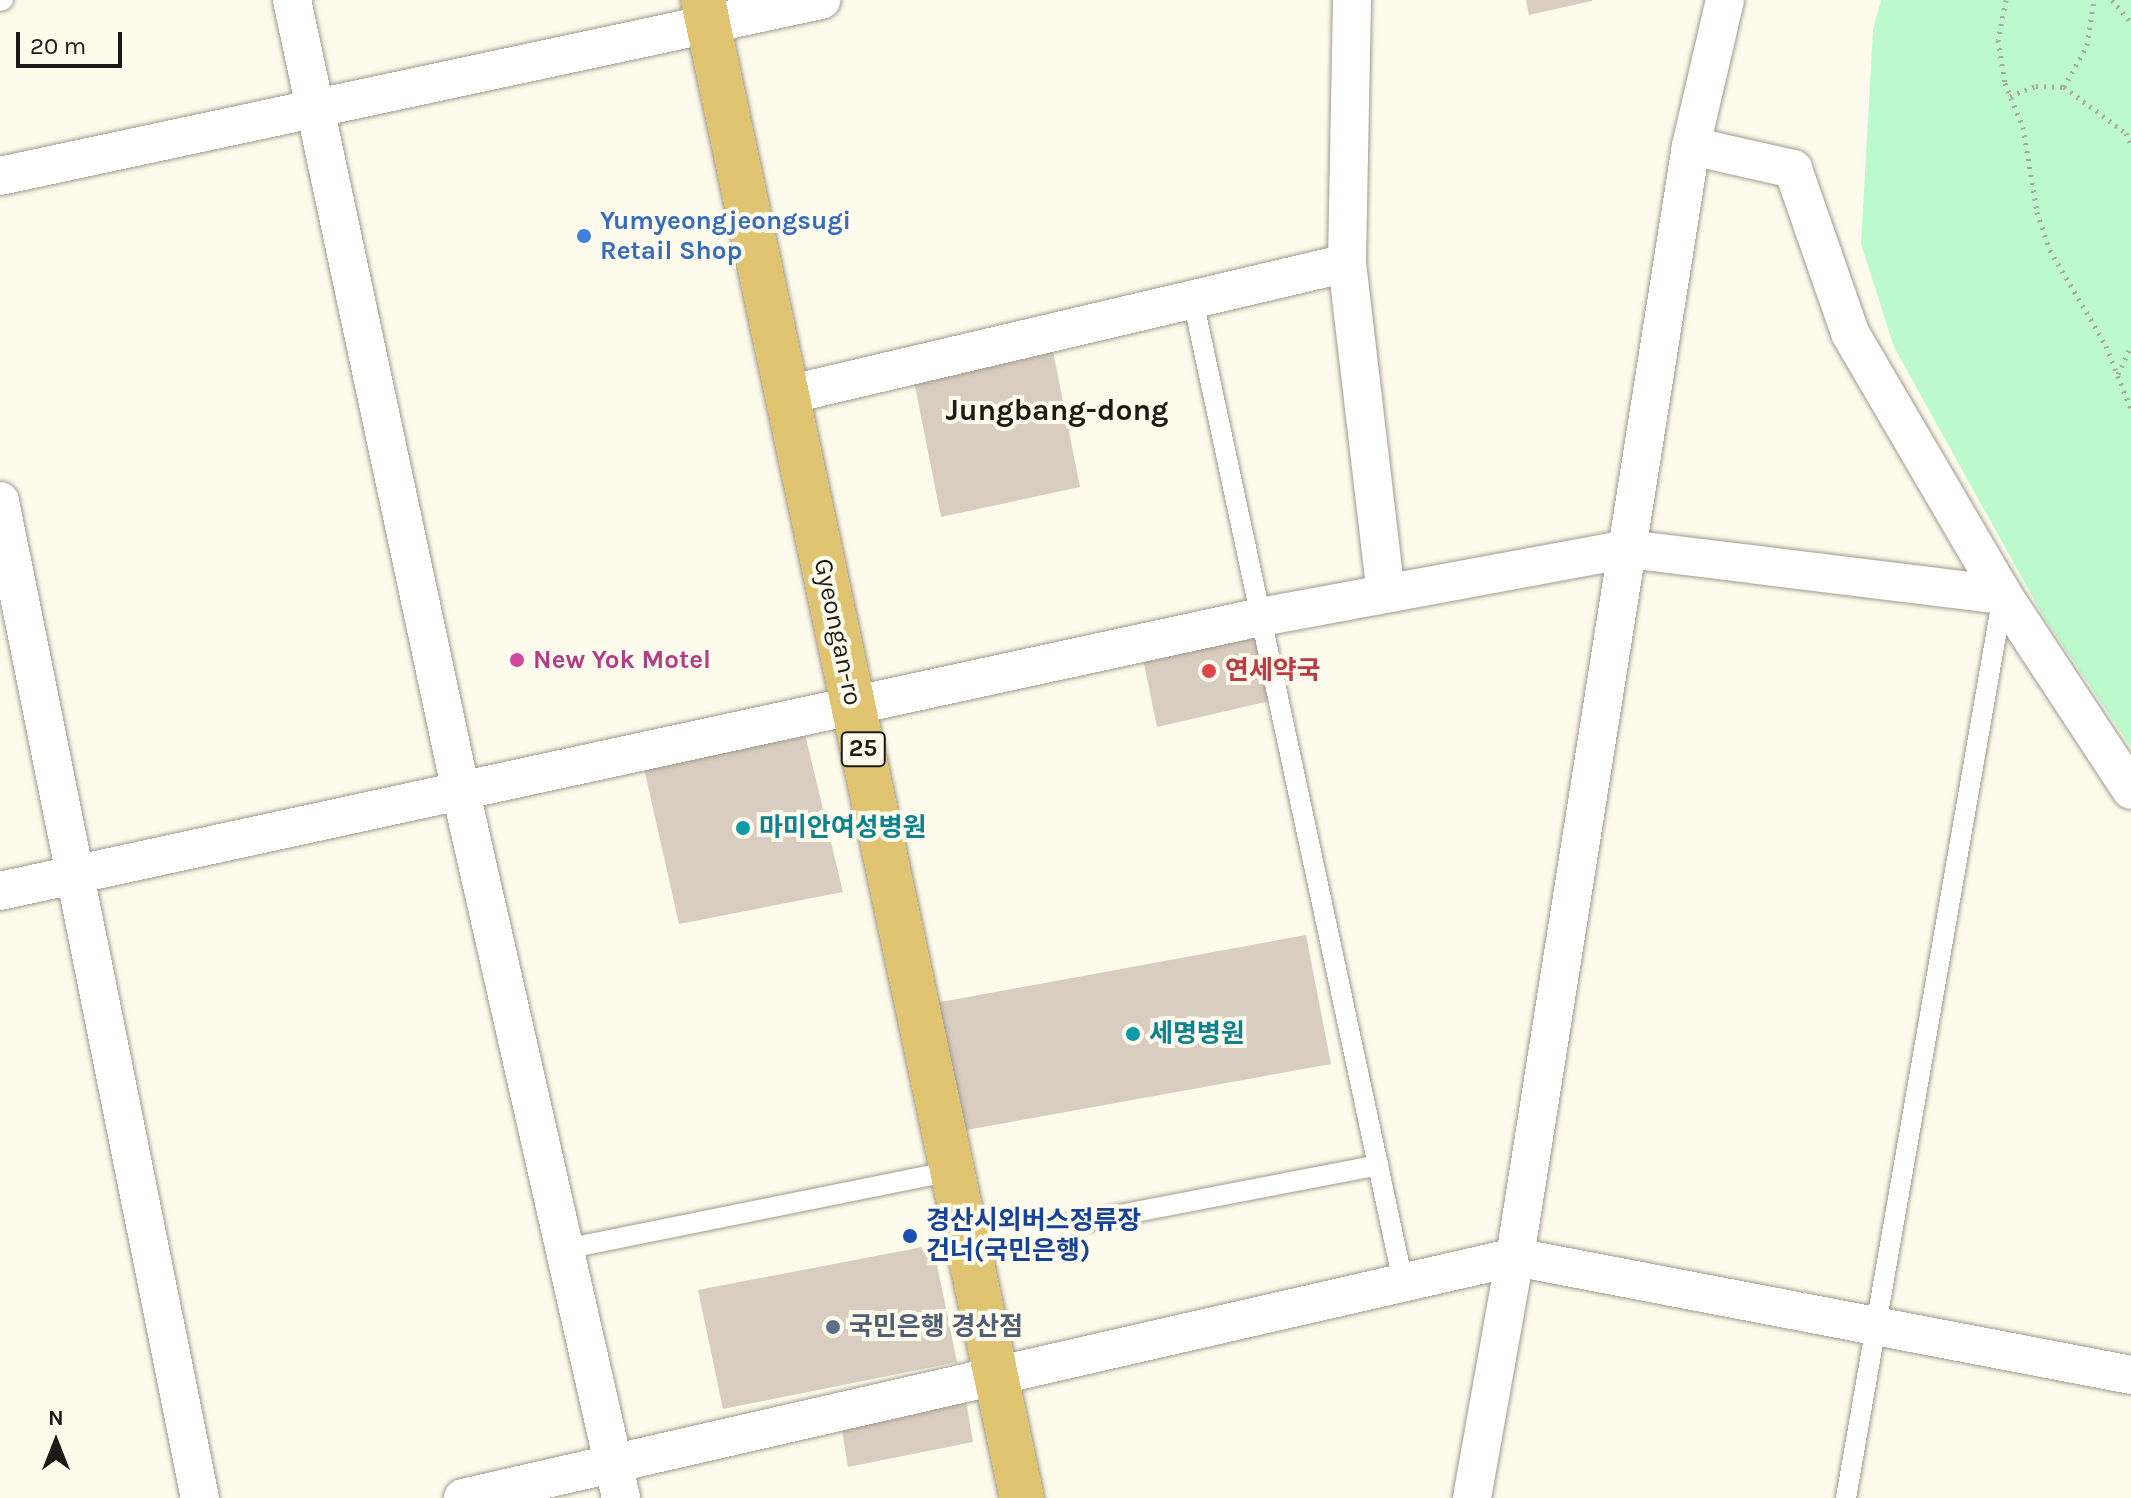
<!DOCTYPE html>
<meta charset="utf-8">
<style>
body{margin:0}
#map{position:relative;width:2131px;height:1498px;overflow:hidden;background:#fefbec;font-family:Karla,"Noto Sans KR",sans-serif}
div>[style]{position:absolute}
.green>*{inset:0;background:#bcfacd}
.building>*{inset:0;background:#d9cdc1}
.path>*{height:5px;margin-top:-2.5px;transform-origin:0;background:repeating-linear-gradient(90deg,#aba99d 0 2px,transparent 0 8px)}
.roads{filter:drop-shadow(0 0 2px #9e9b8d) drop-shadow(0 0 2px #9e9b8d)}
.service>*{height:20px;margin:-10px;padding:0 10px;transform-origin:10px;border-radius:10px;background:#fff}
.minor>*{height:38px;margin:-19px;padding:0 19px;transform-origin:19px;border-radius:19px;background:#fff}
.primary>*{height:44px;margin:-22px;padding:0 22px;transform-origin:22px;border-radius:22px;background:#e1c472}
.dots>*{width:22px;height:22px;translate:-50% -50%;box-sizing:border-box;border:4px solid #fefbec;border-radius:50%}
span{translate:-50% -50%;white-space:nowrap;text-align:center;line-height:1.15;-webkit-text-stroke:8px #fefbec;paint-order:stroke}
.shield-label span{padding:2px 6px;background:#fefbec;border:2px solid;border-radius:6px;-webkit-text-stroke-width:0}
.shield-label{font-size:24px;color:#1b1a14;font-weight:700}
.shop-label{font-size:26px;color:#366cbe;font-weight:700}
.left{translate:0 -50%;text-align:left}
.street-label{font-size:26px;color:#1b1a14}
.hotel-label{font-size:26px;color:#b23c85;font-weight:700}
.health-label{font-size:26px;color:#be3a42;font-weight:700}
.culture-label{font-size:26px;color:#0d838f;font-weight:700}
.transit-label{font-size:26px;color:#164399;font-weight:700}
.service-label{font-size:26px;color:#4e5e75;font-weight:700}
.quarter-label{font-size:30px;color:#1b1a14;font-weight:700}
.north{position:absolute;left:16px;top:1402px;width:80px;height:80px;-webkit-text-stroke:6px #fefbec;paint-order:stroke;rotate:0deg;font-size:22px;font-weight:700;line-height:32px;text-align:center;color:#1b1a14}
.north::after{content:'';display:block;margin:auto;width:28px;height:36px;background:#1b1a14;clip-path:polygon(50% 0,100% 100%,50% 72%,0 100%)}
.scale{position:absolute;left:16px;top:32px;width:106px;height:36px;box-sizing:border-box;border:4px solid #1b1a14;border-top:0;padding-left:10px;font-size:24px;line-height:28px;white-space:nowrap;color:#1b1a14;-webkit-text-stroke:6px #fefbec;paint-order:stroke}
</style>
<div id="map">
<div class="green">
<div style="clip-path:polygon(1881px 0,2131px 0,2131px 747px,2042px 614px,1894px 347px,1861px 244px,1873px 30px)"></div>
</div>
<div class="building">
<div style="clip-path:polygon(1526px 0,1592px 0,1592px 1px,1529px 15px)"></div>
<div style="clip-path:polygon(1051px 341px,1080px 487px,941px 517px,912px 371px)"></div>
<div style="clip-path:polygon(1261px 617px,1278px 699px,1157px 727px,1140px 644px)"></div>
<div style="clip-path:polygon(804px 730px,843px 892px,679px 924px,643px 764px)"></div>
<div style="clip-path:polygon(1306px 935px,1331px 1064px,961px 1131px,935px 1003px)"></div>
<div style="clip-path:polygon(933px 1245px,957px 1362px,723px 1409px,698px 1290px)"></div>
<div style="clip-path:polygon(965px 1396px,973px 1442px,848px 1467px,840px 1419px)"></div>
</div>
<div class="path">
<div style="left:2006px;top:0;width:41px;rotate:101.3deg"></div>
<div style="left:1998px;top:40px;width:44px;rotate:80.8deg"></div>
<div style="left:2005px;top:83px;width:48px;rotate:67.8deg"></div>
<div style="left:2023px;top:127px;width:86px;rotate:80.6deg"></div>
<div style="left:2037px;top:212px;width:40px;rotate:71.1deg"></div>
<div style="left:2050px;top:250px;width:111px;rotate:59.7deg"></div>
<div style="left:2106px;top:346px;width:68px;rotate:68.4deg"></div>
<div style="left:2112px;top:0;width:30px;rotate:50deg"></div>
<div style="left:2064px;top:87px;width:48px;rotate:-61.3deg"></div>
<div style="left:2087px;top:45px;width:46px;rotate:-81.2deg"></div>
<div style="left:2010px;top:96px;width:28px;rotate:-21deg"></div>
<div style="left:2036px;top:86px;width:28px;rotate:2deg"></div>
<div style="left:2064px;top:87px;width:77px;rotate:36.6deg"></div>
<div style="left:2126px;top:133px;width:12px;rotate:66deg"></div>
<div style="left:2118px;top:374px;width:31px;rotate:-65deg"></div>
</div>
<div class="roads">
<div class="service">
<div style="left:0;top:1px;width:3px;rotate:-18deg"></div>
<div style="left:1193px;top:300px;width:1004px;rotate:77.93deg"></div>
<div style="left:969px;top:1244px;width:417px;rotate:-10.9deg"></div>
<div style="left:565px;top:1249px;width:396px;rotate:-11.4deg"></div>
<div style="left:1846px;top:1498px;width:917px;rotate:-80.14deg"></div>
</div>
<div class="minor">
<div style="left:292px;top:0;width:806px;rotate:77.96deg"></div>
<div style="left:460px;top:788px;width:728px;rotate:77.22deg"></div>
<div style="left:1352px;top:0;width:263px;rotate:91.1deg"></div>
<div style="left:1347px;top:263px;width:333px;rotate:83.3deg"></div>
<div style="left:1691px;top:146px;width:105px;rotate:12.7deg"></div>
<div style="left:1793px;top:169px;width:174px;rotate:70.8deg"></div>
<div style="left:1850px;top:333px;width:303px;rotate:59.7deg"></div>
<div style="left:2003px;top:595px;width:233px;rotate:56.7deg"></div>
<div style="left:0;top:176px;width:840px;rotate:-12.1deg"></div>
<div style="left:787px;top:395px;width:575px;rotate:-13.26deg"></div>
<div style="left:0;top:501px;width:1017px;rotate:78.66deg"></div>
<div style="left:0;top:891px;width:1290px;rotate:-12.26deg"></div>
<div style="left:1261px;top:617px;width:373px;rotate:-10.5deg"></div>
<div style="left:1628px;top:549px;width:378px;rotate:7deg"></div>
<div style="left:463px;top:1498px;width:1079px;rotate:-12.9deg"></div>
<div style="left:1515px;top:1257px;width:627px;rotate:10.84deg"></div>
<div style="left:1472px;top:1498px;width:245px;rotate:-79.9deg"></div>
<div style="left:1515px;top:1257px;width:1125px;rotate:-81deg"></div>
<div style="left:1691px;top:146px;width:150px;rotate:-76.9deg"></div>
</div>
<div class="primary">
<div style="left:703px;top:0;width:1532px;rotate:77.98deg"></div>
</div>
</div>
<div class="dots">
<div style="left:584px;top:236px;background:#3f7fe0"></div>
<div style="left:517px;top:660px;background:#d1479c"></div>
<div style="left:1209px;top:671px;background:#e0444e"></div>
<div style="left:743px;top:828px;background:#0f9aa8"></div>
<div style="left:1133px;top:1034px;background:#0f9aa8"></div>
<div style="left:910px;top:1236px;background:#1a4fb4"></div>
<div style="left:833px;top:1327px;background:#5c6f8a"></div>
</div>
<div class="shield-label">
<span style="left:863px;top:749px">25</span>
</div>
<div class="shop-label">
<span class="left" style="left:600px;top:236px">Yumyeongjeongsugi<br>Retail Shop</span>
</div>
<div class="street-label">
<span style="left:838px;top:632px;rotate:78deg">Gyeongan-ro</span>
</div>
<div class="hotel-label">
<span class="left" style="left:533px;top:660px">New Yok Motel</span>
</div>
<div class="health-label">
<span class="left" style="left:1225px;top:671px">연세약국</span>
</div>
<div class="culture-label">
<span class="left" style="left:759px;top:828px">마미안여성병원</span>
<span class="left" style="left:1149px;top:1034px">세명병원</span>
</div>
<div class="transit-label">
<span class="left" style="left:926px;top:1236px">경산시외버스정류장<br>건너(국민은행)</span>
</div>
<div class="service-label">
<span class="left" style="left:849px;top:1327px">국민은행 경산점</span>
</div>
<div class="quarter-label">
<span style="left:1057px;top:410px">Jungbang-dong</span>
</div>
<div class="north">N</div>
<div class="scale">20 m</div>
</div>
